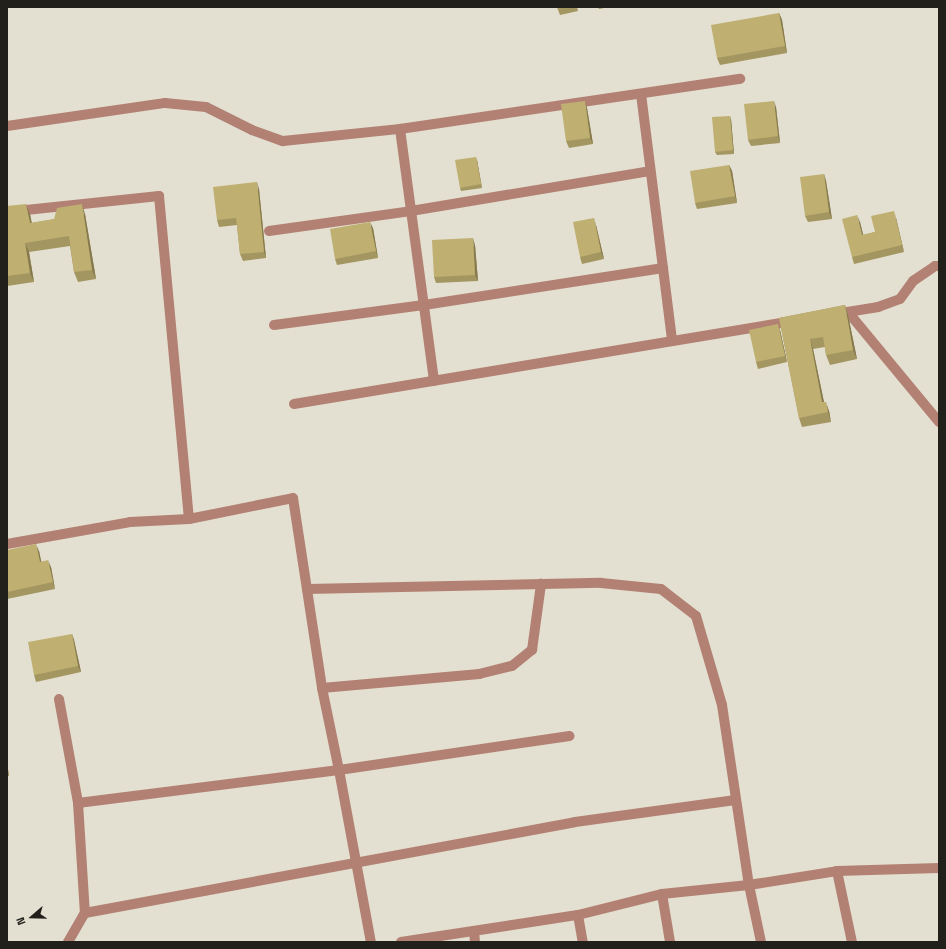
<!DOCTYPE html>
<style>
body{margin:0}
#map{position:relative;width:946px;height:949px;overflow:hidden;background:#e3e0d2;font-family:"Space Grotesk",sans-serif}
div>[style]{position:absolute}
.street>*{height:10px;margin:-5px;padding:0 5px;transform-origin:5px;border-radius:5px;background:#b38173}
.wall>*{inset:0;background:#a49660}
.shaded-wall>*{inset:0;background:#867a4e}
.building>*{inset:0;background:#bfaf70}
span{translate:-50% -50%;white-space:nowrap;text-align:center;line-height:1.15;-webkit-text-stroke:3px #e3e0d2;paint-order:stroke}
.frame{position:absolute;inset:0;border:8px solid #21201b;pointer-events:none}
.north{position:absolute;left:12px;top:897px;width:40px;height:40px;-webkit-text-stroke:3px #e3e0d2;paint-order:stroke;rotate:250deg;font-size:11px;font-weight:700;line-height:16px;text-align:center;color:#21201b}
.north::after{content:'';display:block;margin:auto;width:14px;height:18px;background:#21201b;clip-path:polygon(50% 0,100% 100%,50% 72%,0 100%)}
</style>
<div id="map">
<div class="street">
<div style="left:641px;top:94px;width:249px;rotate:82.8deg"></div>
<div style="left:7px;top:126px;width:160px;rotate:-8.3deg"></div>
<div style="left:165px;top:103px;width:41px;rotate:5.6deg"></div>
<div style="left:206px;top:107px;width:51px;rotate:26.6deg"></div>
<div style="left:252px;top:130px;width:33px;rotate:20deg"></div>
<div style="left:283px;top:141px;width:118px;rotate:-5.9deg"></div>
<div style="left:400px;top:129px;width:344px;rotate:-8.4deg"></div>
<div style="left:400px;top:129px;width:254px;rotate:82.3deg"></div>
<div style="left:7px;top:212px;width:153px;rotate:-6deg"></div>
<div style="left:159px;top:196px;width:324px;rotate:84.7deg"></div>
<div style="left:189px;top:519px;width:106px;rotate:-11.4deg"></div>
<div style="left:293px;top:498px;width:192px;rotate:81.3deg"></div>
<div style="left:322px;top:688px;width:84px;rotate:78.3deg"></div>
<div style="left:339px;top:770px;width:175px;rotate:79.5deg"></div>
<div style="left:269px;top:231px;width:143px;rotate:-8deg"></div>
<div style="left:411px;top:211px;width:242px;rotate:-9.5deg"></div>
<div style="left:848px;top:312px;width:143px;rotate:50.4deg"></div>
<div style="left:835px;top:314px;width:44px;rotate:-9.2deg"></div>
<div style="left:878px;top:307px;width:23px;rotate:-20deg"></div>
<div style="left:900px;top:299px;width:22px;rotate:-54deg"></div>
<div style="left:913px;top:281px;width:27px;rotate:-34deg"></div>
<div style="left:935px;top:266px;width:4px"></div>
<div style="left:274px;top:325px;width:151px;rotate:-7.6deg"></div>
<div style="left:424px;top:305px;width:242px;rotate:-8.8deg"></div>
<div style="left:294px;top:404px;width:506px;rotate:-9.44deg"></div>
<div style="left:7px;top:544px;width:125px;rotate:-10.1deg"></div>
<div style="left:130px;top:522px;width:59px;rotate:-2.9deg"></div>
<div style="left:307px;top:589px;width:294px;rotate:-1.2deg"></div>
<div style="left:601px;top:583px;width:60px;rotate:5.7deg"></div>
<div style="left:661px;top:589px;width:44px;rotate:37.6deg"></div>
<div style="left:696px;top:616px;width:93px;rotate:73.7deg"></div>
<div style="left:722px;top:705px;width:182px;rotate:81.5deg"></div>
<div style="left:749px;top:885px;width:58px;rotate:78.1deg"></div>
<div style="left:322px;top:688px;width:158px;rotate:-5.1deg"></div>
<div style="left:479px;top:674px;width:34px;rotate:-14deg"></div>
<div style="left:512px;top:666px;width:26px;rotate:-39deg"></div>
<div style="left:532px;top:650px;width:67px;rotate:-82.2deg"></div>
<div style="left:59px;top:699px;width:106px;rotate:79.6deg"></div>
<div style="left:78px;top:803px;width:110px;rotate:86.4deg"></div>
<div style="left:85px;top:913px;width:498px;rotate:-10.5deg"></div>
<div style="left:575px;top:822px;width:162px;rotate:-7.8deg"></div>
<div style="left:78px;top:803px;width:263px;rotate:-7.2deg"></div>
<div style="left:339px;top:770px;width:233px;rotate:-8.4deg"></div>
<div style="left:837px;top:871px;width:73px;rotate:78.1deg"></div>
<div style="left:662px;top:894px;width:49px;rotate:80.5deg"></div>
<div style="left:578px;top:915px;width:87px;rotate:-14deg"></div>
<div style="left:662px;top:894px;width:87px;rotate:-5.9deg"></div>
<div style="left:749px;top:885px;width:89px;rotate:-9deg"></div>
<div style="left:837px;top:871px;width:102px;rotate:-1.7deg"></div>
<div style="left:474px;top:931px;width:11px;rotate:85deg"></div>
<div style="left:68px;top:942px;width:34px;rotate:-60deg"></div>
<div style="left:401px;top:942px;width:179px;rotate:-8.7deg"></div>
<div style="left:578px;top:915px;width:27px;rotate:80deg"></div>
</div>
<div class="wall">
<div style="clip-path:polygon(557px 7px,577px 7px,578px 11px,560px 15px)"></div>
<div style="clip-path:polygon(598px 7px,609px 7px,599px 9px)"></div>
<div style="clip-path:polygon(779px 13px,782px 20px,787px 53px,720px 65px,717px 58px)"></div>
<div style="clip-path:polygon(776px 107px,780px 143px,751px 146px,748px 140px)"></div>
<div style="clip-path:polygon(587px 108px,593px 144px,569px 148px,566px 141px)"></div>
<div style="clip-path:polygon(731px 119px,734px 154px,717px 155px,715px 152px)"></div>
<div style="clip-path:polygon(477px 160px,482px 188px,461px 191px,460px 188px)"></div>
<div style="clip-path:polygon(729px 165px,732px 171px,737px 203px,697px 209px,695px 203px)"></div>
<div style="clip-path:polygon(824px 174px,826px 181px,832px 219px,808px 222px,805px 216px)"></div>
<div style="clip-path:polygon(259px 189px,266px 258px,243px 261px,240px 254px,237px 225px,219px 227px,217px 220px)"></div>
<div style="clip-path:polygon(7px 206px,30px 214px,32px 223px,85px 214px,96px 279px,78px 282px,74px 272px,70px 246px,29px 252px,34px 282px,7px 286px)"></div>
<div style="clip-path:polygon(896px 218px,904px 252px,854px 264px,852px 257px,860px 222px,863px 235px,875px 232px)"></div>
<div style="clip-path:polygon(596px 225px,604px 259px,582px 264px,580px 257px)"></div>
<div style="clip-path:polygon(373px 228px,378px 258px,337px 265px,335px 259px)"></div>
<div style="clip-path:polygon(475px 245px,478px 281px,436px 283px,434px 277px)"></div>
<div style="clip-path:polygon(845px 305px,848px 315px,857px 359px,830px 365px,826px 355px,825px 347px,813px 349px,824px 402px,829px 411px,831px 422px,802px 427px,799px 418px,779px 318px)"></div>
<div style="clip-path:polygon(780px 330px,787px 362px,758px 369px,756px 362px)"></div>
<div style="clip-path:polygon(7px 550px,39px 551px,41px 562px,51px 567px,55px 589px,7px 599px)"></div>
<div style="clip-path:polygon(72px 634px,74px 640px,81px 672px,36px 682px,34px 675px)"></div>
<div style="clip-path:polygon(7px 763px,9px 776px,7px 776px)"></div>
</div>
<div class="shaded-wall">
<div style="clip-path:polygon(779px 13px,782px 20px,787px 53px,785px 46px)"></div>
<div style="clip-path:polygon(585px 101px,587px 108px,593px 144px,590px 138px)"></div>
<div style="clip-path:polygon(774px 101px,776px 107px,780px 143px,778px 136px)"></div>
<div style="clip-path:polygon(730px 116px,731px 119px,734px 154px,733px 150px)"></div>
<div style="clip-path:polygon(476px 157px,477px 160px,482px 188px,481px 184px)"></div>
<div style="clip-path:polygon(729px 165px,732px 171px,737px 203px,735px 196px)"></div>
<div style="clip-path:polygon(824px 174px,826px 181px,832px 219px,829px 212px)"></div>
<div style="clip-path:polygon(257px 182px,259px 189px,266px 258px,264px 252px)"></div>
<div style="clip-path:polygon(26px 204px,30px 214px,33px 233px,30px 223px)"></div>
<div style="clip-path:polygon(82px 204px,85px 214px,96px 279px,92px 270px)"></div>
<div style="clip-path:polygon(894px 211px,896px 218px,904px 252px,902px 245px)"></div>
<div style="clip-path:polygon(857px 215px,860px 222px,865px 242px,862px 235px)"></div>
<div style="clip-path:polygon(594px 218px,596px 225px,604px 259px,601px 252px)"></div>
<div style="clip-path:polygon(370px 222px,373px 228px,378px 258px,376px 251px)"></div>
<div style="clip-path:polygon(473px 238px,475px 245px,478px 281px,475px 275px)"></div>
<div style="clip-path:polygon(25px 243px,29px 252px,34px 282px,30px 273px)"></div>
<div style="clip-path:polygon(845px 305px,848px 315px,857px 359px,853px 350px)"></div>
<div style="clip-path:polygon(778px 324px,780px 330px,787px 362px,785px 356px)"></div>
<div style="clip-path:polygon(810px 339px,813px 349px,826px 412px,822px 402px)"></div>
<div style="clip-path:polygon(826px 402px,829px 411px,831px 422px,828px 412px)"></div>
<div style="clip-path:polygon(36px 544px,39px 551px,43px 569px,40px 562px)"></div>
<div style="clip-path:polygon(48px 560px,51px 567px,55px 589px,53px 582px)"></div>
<div style="clip-path:polygon(72px 634px,74px 640px,81px 672px,78px 666px)"></div>
<div style="clip-path:polygon(7px 763px,9px 776px,7px 769px)"></div>
</div>
<div class="building">
<div style="clip-path:polygon(557px 7px,565px 7px,557px 9px)"></div>
<div style="clip-path:polygon(779px 13px,785px 46px,717px 58px,711px 25px)"></div>
<div style="clip-path:polygon(585px 101px,590px 138px,566px 141px,561px 104px)"></div>
<div style="clip-path:polygon(774px 101px,778px 136px,748px 140px,744px 104px)"></div>
<div style="clip-path:polygon(730px 116px,733px 150px,715px 152px,712px 117px)"></div>
<div style="clip-path:polygon(476px 157px,481px 184px,460px 188px,455px 160px)"></div>
<div style="clip-path:polygon(729px 165px,735px 196px,695px 203px,690px 171px)"></div>
<div style="clip-path:polygon(824px 174px,829px 212px,805px 216px,800px 177px)"></div>
<div style="clip-path:polygon(257px 182px,264px 252px,240px 254px,236px 218px,217px 220px,213px 187px)"></div>
<div style="clip-path:polygon(26px 204px,30px 223px,54px 219px,57px 208px,82px 204px,92px 270px,74px 272px,69px 236px,25px 243px,30px 273px,7px 276px,7px 206px)"></div>
<div style="clip-path:polygon(894px 211px,902px 245px,852px 257px,842px 219px,857px 215px,862px 235px,875px 232px,871px 216px)"></div>
<div style="clip-path:polygon(594px 218px,601px 252px,580px 257px,573px 222px)"></div>
<div style="clip-path:polygon(370px 222px,376px 251px,335px 259px,330px 229px)"></div>
<div style="clip-path:polygon(473px 238px,475px 275px,434px 277px,432px 240px)"></div>
<div style="clip-path:polygon(845px 305px,853px 350px,826px 355px,823px 337px,810px 339px,822px 402px,826px 402px,828px 412px,799px 418px,779px 318px)"></div>
<div style="clip-path:polygon(778px 324px,785px 356px,756px 362px,749px 330px)"></div>
<div style="clip-path:polygon(36px 544px,40px 562px,48px 560px,53px 582px,7px 592px,7px 550px)"></div>
<div style="clip-path:polygon(72px 634px,78px 666px,34px 675px,28px 642px)"></div>
</div>
<div class="frame"></div>
<div class="north">N</div>
</div>
